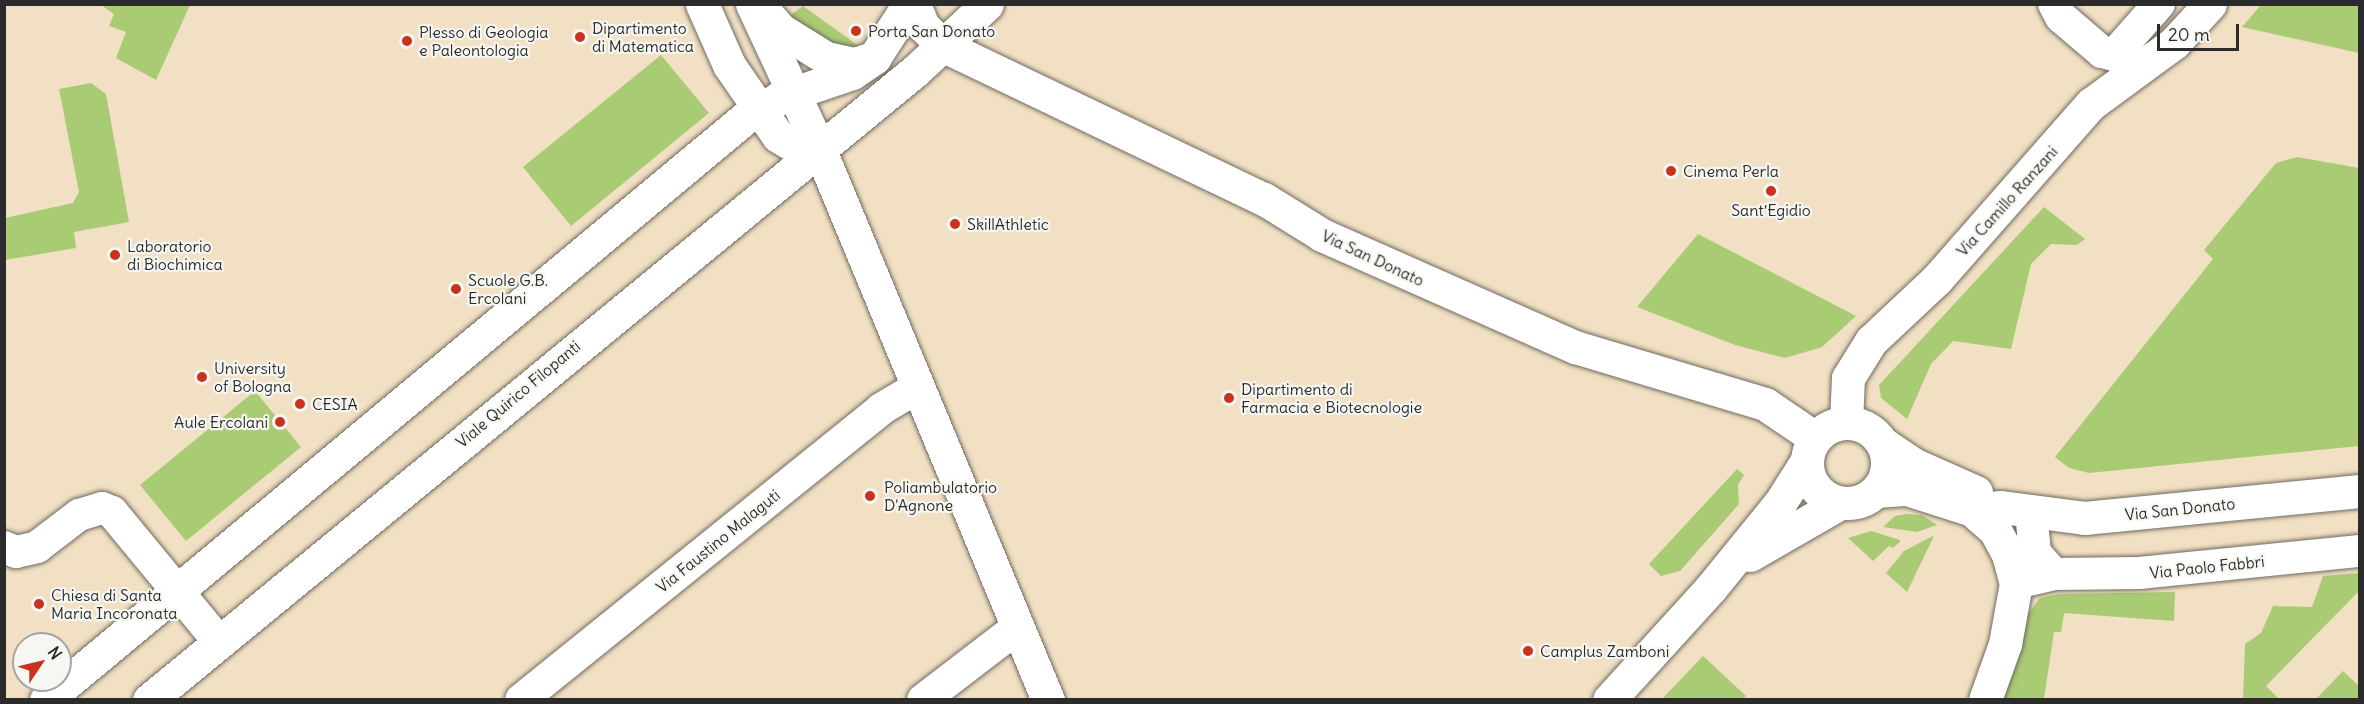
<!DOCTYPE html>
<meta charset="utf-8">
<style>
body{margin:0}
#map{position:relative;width:2364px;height:704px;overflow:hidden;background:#f1e0c3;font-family:Delius,sans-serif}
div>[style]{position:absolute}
.green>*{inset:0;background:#a9cb74}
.roads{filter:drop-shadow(0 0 2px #706a60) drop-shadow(0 0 2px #706a60)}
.street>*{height:32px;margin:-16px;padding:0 16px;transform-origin:16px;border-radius:16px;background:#fff}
.secondary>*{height:33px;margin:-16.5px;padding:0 16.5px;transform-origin:16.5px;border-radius:16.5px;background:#fff}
.secondary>.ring{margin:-16.5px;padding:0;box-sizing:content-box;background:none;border:33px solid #fff;border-radius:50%}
.primary>*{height:33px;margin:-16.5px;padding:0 16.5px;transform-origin:16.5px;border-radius:16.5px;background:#fff}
.dots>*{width:16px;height:16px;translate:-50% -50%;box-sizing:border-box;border:3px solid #f6f6f2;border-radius:50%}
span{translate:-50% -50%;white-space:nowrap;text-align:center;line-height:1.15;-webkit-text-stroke:4.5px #f6f6f2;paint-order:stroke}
.poi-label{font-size:16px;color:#2b2b2b}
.left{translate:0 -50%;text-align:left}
.right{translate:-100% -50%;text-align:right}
.street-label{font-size:16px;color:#2b2b2b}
.frame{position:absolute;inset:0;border:6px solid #2b2b2b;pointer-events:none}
.north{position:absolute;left:12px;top:632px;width:60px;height:60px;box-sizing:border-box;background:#f6f6f2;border:2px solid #a5a5a2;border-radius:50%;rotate:55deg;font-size:16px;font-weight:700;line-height:24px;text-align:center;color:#2b2b2b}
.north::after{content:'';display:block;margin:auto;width:21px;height:27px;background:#c8321e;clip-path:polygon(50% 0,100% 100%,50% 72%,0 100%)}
.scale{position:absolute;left:2157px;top:24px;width:82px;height:27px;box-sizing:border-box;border:3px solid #2b2b2b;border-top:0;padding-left:8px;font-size:18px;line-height:21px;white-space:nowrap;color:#2b2b2b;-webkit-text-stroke:4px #f6f6f2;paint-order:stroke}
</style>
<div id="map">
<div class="green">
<div style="clip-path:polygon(101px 5px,190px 5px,156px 80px,116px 58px,126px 32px,109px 26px,114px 14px)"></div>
<div style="clip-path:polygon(2261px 5px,2359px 5px,2359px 53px,2242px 27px)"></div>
<div style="clip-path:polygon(803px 6px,863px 49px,834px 46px,788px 17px)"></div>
<div style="clip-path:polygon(661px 55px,709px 113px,571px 226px,523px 167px)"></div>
<div style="clip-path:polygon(91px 83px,106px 94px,129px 222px,74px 232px,76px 248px,5px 260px,5px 218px,73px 203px,79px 192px,59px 89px)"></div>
<div style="clip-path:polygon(2297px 157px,2359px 168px,2359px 446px,2089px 473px,2069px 468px,2055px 457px,2213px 259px,2204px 250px,2276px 163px)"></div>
<div style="clip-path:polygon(2044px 207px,2085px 239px,2077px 245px,2051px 244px,2031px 264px,2011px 349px,1953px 341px,1931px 364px,1907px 419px,1881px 398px,1879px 385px)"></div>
<div style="clip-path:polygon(1698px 234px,1856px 316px,1822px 347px,1785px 358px,1735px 345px,1637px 307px)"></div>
<div style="clip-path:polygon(255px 391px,301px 447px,186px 541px,140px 485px)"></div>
<div style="clip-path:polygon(1737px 469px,1744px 475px,1738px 485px,1739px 504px,1680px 571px,1661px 576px,1649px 564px)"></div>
<div style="clip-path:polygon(1906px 514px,1922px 515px,1937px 525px,1917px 532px,1883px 527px,1895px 516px)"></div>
<div style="clip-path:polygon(1871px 531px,1900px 540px,1900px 542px,1893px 548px,1889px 546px,1873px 561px,1848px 538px)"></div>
<div style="clip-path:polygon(1933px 536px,1933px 538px,1907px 592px,1886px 573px,1904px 551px)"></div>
<div style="clip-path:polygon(2359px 573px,2359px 591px,2266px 686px,2279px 699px,2243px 699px,2245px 644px,2261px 633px,2273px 606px,2312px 607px,2323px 576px)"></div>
<div style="clip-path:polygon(2175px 592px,2174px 621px,2064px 613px,2061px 632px,2054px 632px,2044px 699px,2003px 700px,2028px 614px,2040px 598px,2059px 594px)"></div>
<div style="clip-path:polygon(1703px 656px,1746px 696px,1742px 700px,1662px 699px)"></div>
<div style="clip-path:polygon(2343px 671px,2359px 686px,2359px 699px,2316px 699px)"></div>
</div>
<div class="roads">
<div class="street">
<div style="left:2054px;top:4px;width:15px;rotate:62deg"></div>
<div style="left:2061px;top:17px;width:54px;rotate:40.5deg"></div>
<div style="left:2102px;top:52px;width:12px;rotate:14deg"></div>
<div style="left:2114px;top:55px;width:68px;rotate:-48.6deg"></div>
<div style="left:2031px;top:512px;width:41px;rotate:84.4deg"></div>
<div style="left:2035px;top:553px;width:28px;rotate:48deg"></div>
<div style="left:4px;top:547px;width:13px;rotate:23deg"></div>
<div style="left:16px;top:552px;width:22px;rotate:-13deg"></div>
<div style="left:37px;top:547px;width:53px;rotate:-37.3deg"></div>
<div style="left:79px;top:515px;width:24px;rotate:-17deg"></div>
<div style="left:102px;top:508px;width:11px;rotate:22deg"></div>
<div style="left:112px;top:512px;width:168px;rotate:50.5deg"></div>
<div style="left:2016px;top:583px;width:39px;rotate:-13deg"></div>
<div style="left:2054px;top:574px;width:85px;rotate:-0.7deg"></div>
<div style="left:2139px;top:573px;width:222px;rotate:-5.7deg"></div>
<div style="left:521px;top:700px;width:463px;rotate:-38.9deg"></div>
<div style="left:881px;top:409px;width:43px;rotate:-30.7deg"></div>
<div style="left:923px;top:700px;width:120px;rotate:-37.5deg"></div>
</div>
<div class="secondary">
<div style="left:702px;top:4px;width:67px;rotate:66.1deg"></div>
<div style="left:729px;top:65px;width:86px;rotate:55.4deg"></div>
<div style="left:778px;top:136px;width:21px;rotate:31deg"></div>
<div style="left:796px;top:147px;width:23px;rotate:2deg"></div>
<div style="left:752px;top:4px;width:159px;rotate:65deg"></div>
<div style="left:819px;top:148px;width:598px;rotate:67.47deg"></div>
<div style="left:914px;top:4px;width:24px;rotate:68deg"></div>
<div style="left:923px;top:26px;width:29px;rotate:44deg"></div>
<div style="left:944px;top:46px;width:355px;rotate:25.6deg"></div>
<div style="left:1264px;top:199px;width:68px;rotate:31.8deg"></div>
<div style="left:1322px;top:235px;width:277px;rotate:23.9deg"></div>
<div style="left:1575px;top:347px;width:198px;rotate:16.7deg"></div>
<div style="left:1765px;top:404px;width:60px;rotate:34.2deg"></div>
<div style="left:759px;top:5px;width:33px;rotate:49deg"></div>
<div style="left:781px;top:30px;width:53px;rotate:31.9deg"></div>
<div style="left:826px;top:58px;width:29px;rotate:12deg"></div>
<div style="left:854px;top:64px;width:21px;rotate:-17deg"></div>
<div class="ring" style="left:1807px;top:423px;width:47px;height:47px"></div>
<div style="left:1846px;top:423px;width:45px;rotate:-87.5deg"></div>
<div style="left:1848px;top:378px;width:44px;rotate:-58.1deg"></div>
<div style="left:1871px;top:341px;width:91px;rotate:-43.2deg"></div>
<div style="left:1937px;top:279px;width:233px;rotate:-48.7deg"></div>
<div style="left:2091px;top:104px;width:103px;rotate:-36.3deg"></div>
<div style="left:2174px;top:43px;width:53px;rotate:-47.3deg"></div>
<div style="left:1882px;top:443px;width:37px;rotate:34deg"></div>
<div style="left:1913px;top:464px;width:69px;rotate:24deg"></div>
<div style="left:1876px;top:491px;width:31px;rotate:-4deg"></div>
<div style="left:1907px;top:489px;width:68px;rotate:17.9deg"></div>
<div style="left:1972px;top:510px;width:29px;rotate:-6deg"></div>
<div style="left:2001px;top:507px;width:84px;rotate:7.5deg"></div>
<div style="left:2084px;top:518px;width:277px;rotate:-5.6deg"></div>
<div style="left:1972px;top:510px;width:30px;rotate:41deg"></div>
<div style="left:1995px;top:530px;width:27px;rotate:62deg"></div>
<div style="left:2008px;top:554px;width:30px;rotate:75deg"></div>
<div style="left:2016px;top:583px;width:62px;rotate:100.2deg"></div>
<div style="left:2005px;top:644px;width:59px;rotate:109.7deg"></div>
<div style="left:1750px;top:555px;width:104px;rotate:-30deg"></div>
<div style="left:1609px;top:700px;width:150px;rotate:-47.7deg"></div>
<div style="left:1710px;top:589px;width:111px;rotate:-50.9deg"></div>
<div style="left:1780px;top:503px;width:49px;rotate:-57.6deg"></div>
</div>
<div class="primary">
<div style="left:46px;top:700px;width:910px;rotate:-39.78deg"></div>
<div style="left:745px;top:118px;width:39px;rotate:-30deg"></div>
<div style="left:779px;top:98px;width:77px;rotate:-18.9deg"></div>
<div style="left:852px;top:73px;width:27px;rotate:-34deg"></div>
<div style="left:874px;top:58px;width:64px;rotate:-57.1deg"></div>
<div style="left:149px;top:700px;width:991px;rotate:-39.39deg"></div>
<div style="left:915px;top:71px;width:98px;rotate:-42.9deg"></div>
</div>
</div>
<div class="dots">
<div style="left:856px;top:31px;background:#c8321e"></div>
<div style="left:580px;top:37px;background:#c8321e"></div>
<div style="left:407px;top:41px;background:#c8321e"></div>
<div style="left:1671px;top:171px;background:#c8321e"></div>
<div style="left:1771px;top:191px;background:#c8321e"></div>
<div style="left:955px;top:224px;background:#c8321e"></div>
<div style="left:115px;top:255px;background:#c8321e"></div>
<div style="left:456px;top:289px;background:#c8321e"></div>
<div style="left:202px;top:377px;background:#c8321e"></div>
<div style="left:1229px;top:398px;background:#c8321e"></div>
<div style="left:300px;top:404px;background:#c8321e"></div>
<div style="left:280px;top:422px;background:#c8321e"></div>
<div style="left:870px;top:496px;background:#c8321e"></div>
<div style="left:39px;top:604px;background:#c8321e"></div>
<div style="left:1528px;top:651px;background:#c8321e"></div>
</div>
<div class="poi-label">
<span class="left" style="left:592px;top:37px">Dipartimento<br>di Matematica</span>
<span class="left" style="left:868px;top:31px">Porta San Donato</span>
<span class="left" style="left:419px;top:41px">Plesso di Geologia<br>e Paleontologia</span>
<span class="left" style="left:1683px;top:171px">Cinema Perla</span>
<span style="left:1771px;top:210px">Sant’Egidio</span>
<span class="left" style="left:967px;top:224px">SkillAthletic</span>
<span class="left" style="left:127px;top:255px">Laboratorio<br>di Biochimica</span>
<span class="left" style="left:468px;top:289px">Scuole G.B.<br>Ercolani</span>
<span class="left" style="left:214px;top:377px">University<br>of Bologna</span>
<span class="left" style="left:1241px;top:398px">Dipartimento di<br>Farmacia e Biotecnologie</span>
<span class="left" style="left:312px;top:404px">CESIA</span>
<span class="right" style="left:268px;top:422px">Aule Ercolani</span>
<span class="left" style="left:884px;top:496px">Poliambulatorio<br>D'Agnone</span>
<span class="left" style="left:51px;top:604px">Chiesa di Santa<br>Maria Incoronata</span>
<span class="left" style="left:1540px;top:651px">Camplus Zamboni</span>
</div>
<div class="street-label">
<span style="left:2007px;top:201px;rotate:-48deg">Via Camillo Ranzani</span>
<span style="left:1373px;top:258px;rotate:25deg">Via San Donato</span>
<span style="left:518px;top:394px;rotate:-40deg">Viale Quirico Filopanti</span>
<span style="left:2180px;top:509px;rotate:-6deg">Via San Donato</span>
<span style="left:718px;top:541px;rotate:-39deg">Via Faustino Malaguti</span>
<span style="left:2207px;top:567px;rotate:-6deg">Via Paolo Fabbri</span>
</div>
<div class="frame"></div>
<div class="north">N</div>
<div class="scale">20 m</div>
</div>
